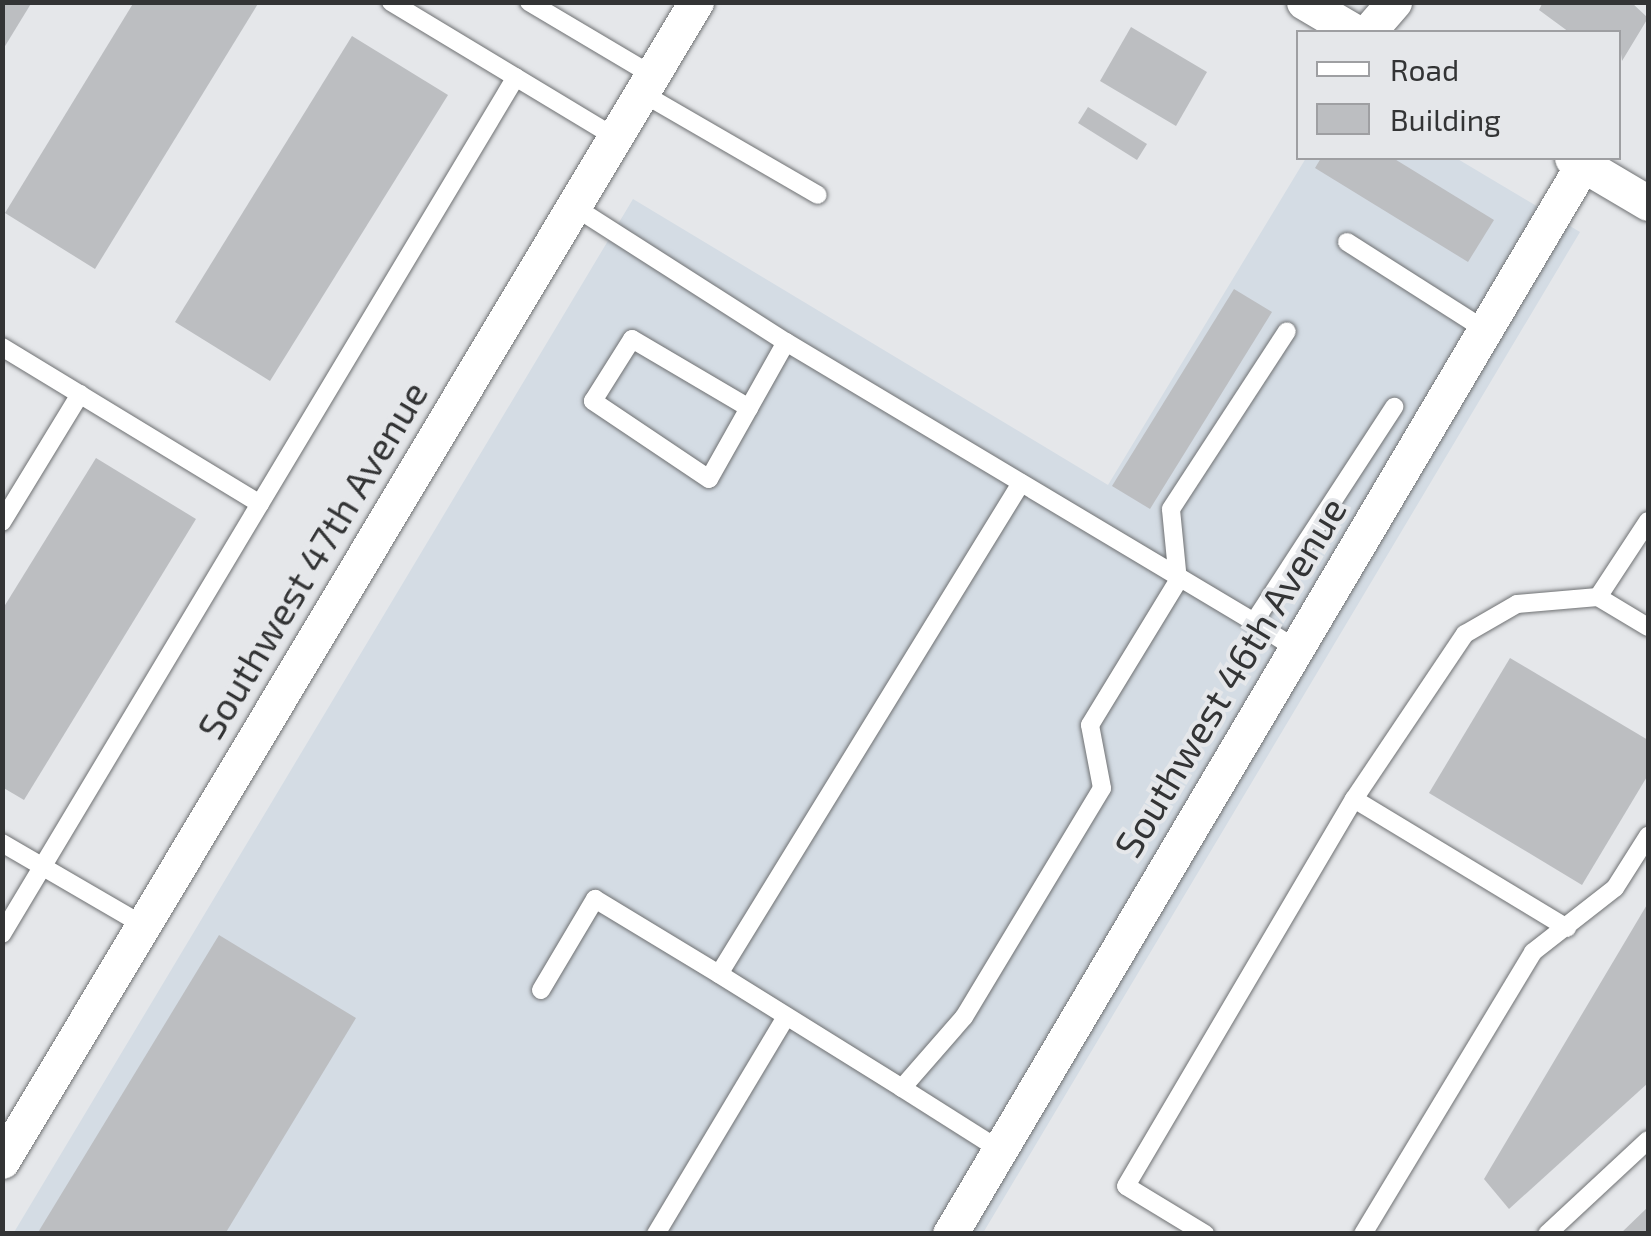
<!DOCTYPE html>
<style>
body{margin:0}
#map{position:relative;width:1651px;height:1236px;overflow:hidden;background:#e5e7ea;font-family:"Exo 2",sans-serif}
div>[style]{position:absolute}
.built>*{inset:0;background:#d4dce4}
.building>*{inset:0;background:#bcbec1}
.roads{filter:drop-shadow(0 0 2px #6f7173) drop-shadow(0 0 2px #6f7173)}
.service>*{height:18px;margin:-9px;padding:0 9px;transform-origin:9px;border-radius:9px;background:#fff}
.minor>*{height:35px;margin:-17.5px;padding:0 17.5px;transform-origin:17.5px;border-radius:17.5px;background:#fff}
span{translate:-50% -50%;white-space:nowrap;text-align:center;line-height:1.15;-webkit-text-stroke:8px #e5e7ea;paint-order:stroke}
.street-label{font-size:38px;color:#333435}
.frame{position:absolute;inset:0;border:5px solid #333435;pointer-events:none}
.legend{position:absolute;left:1296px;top:30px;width:325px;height:130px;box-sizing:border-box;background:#e5e7ea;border:2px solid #9e9fa2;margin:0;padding:12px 18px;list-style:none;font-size:30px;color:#333435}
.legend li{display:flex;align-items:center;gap:20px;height:50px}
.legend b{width:50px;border:2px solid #9e9fa2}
</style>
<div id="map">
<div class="built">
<div style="clip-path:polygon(1306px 158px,1456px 158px,1580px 232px,983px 1233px,13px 1234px,633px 199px,1108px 485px)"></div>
</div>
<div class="building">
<div style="clip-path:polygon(2px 2px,32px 2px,2px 51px)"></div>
<div style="clip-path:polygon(134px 2px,259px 2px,95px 269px,5px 213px)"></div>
<div style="clip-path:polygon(1543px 2px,1631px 2px,1648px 18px,1622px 61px,1618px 32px,1569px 32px,1539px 10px)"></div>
<div style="clip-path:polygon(1131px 27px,1207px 72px,1176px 126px,1100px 81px)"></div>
<div style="clip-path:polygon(352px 36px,448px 95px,270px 381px,175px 322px)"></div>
<div style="clip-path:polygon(1088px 107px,1147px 144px,1137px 160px,1078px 123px)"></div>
<div style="clip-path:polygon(1321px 158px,1393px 158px,1494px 220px,1468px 262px,1315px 168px)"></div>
<div style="clip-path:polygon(1234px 289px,1272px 312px,1150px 509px,1112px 486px)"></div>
<div style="clip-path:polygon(96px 458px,196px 519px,24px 800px,2px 787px,2px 610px)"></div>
<div style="clip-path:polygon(1510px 658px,1648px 740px,1648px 775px,1582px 885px,1429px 793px)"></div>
<div style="clip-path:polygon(1648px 903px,1648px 1083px,1509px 1209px,1484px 1179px)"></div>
<div style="clip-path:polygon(219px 935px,356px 1018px,225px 1234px,37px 1234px)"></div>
<div style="clip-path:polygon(1648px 1207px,1648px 1234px,1620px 1234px)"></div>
</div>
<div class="roads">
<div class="service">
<div style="left:391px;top:2px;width:262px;rotate:31.1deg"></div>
<div style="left:529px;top:2px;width:143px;rotate:30.7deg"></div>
<div style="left:642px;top:93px;width:203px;rotate:30.1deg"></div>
<div style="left:573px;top:206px;width:253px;rotate:32.6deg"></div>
<div style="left:786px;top:342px;width:76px;rotate:119.3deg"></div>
<div style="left:749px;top:408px;width:81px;rotate:119.4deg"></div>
<div style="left:709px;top:479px;width:140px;rotate:-146.1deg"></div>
<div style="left:593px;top:401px;width:73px;rotate:-57.8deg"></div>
<div style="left:632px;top:339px;width:136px;rotate:30.5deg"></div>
<div style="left:1347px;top:242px;width:164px;rotate:32.5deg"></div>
<div style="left:786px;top:342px;width:545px;rotate:30.89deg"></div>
<div style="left:1254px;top:622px;width:257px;rotate:-56.9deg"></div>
<div style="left:2px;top:347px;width:302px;rotate:31.3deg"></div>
<div style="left:1021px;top:483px;width:576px;rotate:121.59deg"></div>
<div style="left:719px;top:974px;width:216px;rotate:31.9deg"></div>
<div style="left:902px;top:1088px;width:94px;rotate:-48.9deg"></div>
<div style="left:964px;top:1017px;width:267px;rotate:-58.9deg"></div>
<div style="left:1102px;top:788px;width:64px;rotate:-100.8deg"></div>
<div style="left:1090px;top:725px;width:169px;rotate:-58.6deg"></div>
<div style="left:1178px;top:581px;width:72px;rotate:-95.6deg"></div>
<div style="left:1171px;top:509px;width:212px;rotate:-56.9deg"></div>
<div style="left:1648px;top:521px;width:91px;rotate:123.3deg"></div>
<div style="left:1598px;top:597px;width:58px;rotate:31deg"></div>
<div style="left:2px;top:522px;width:150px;rotate:-58.6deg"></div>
<div style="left:1254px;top:622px;width:50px;rotate:32.7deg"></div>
<div style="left:1354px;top:799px;width:249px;rotate:31.2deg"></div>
<div style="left:2px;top:843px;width:163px;rotate:30.2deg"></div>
<div style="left:2px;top:934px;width:999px;rotate:-59.05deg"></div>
<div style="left:541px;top:990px;width:106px;rotate:-59.3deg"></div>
<div style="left:595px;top:899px;width:145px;rotate:31.2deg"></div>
<div style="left:902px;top:1088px;width:116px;rotate:32.3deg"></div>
<div style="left:656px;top:1234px;width:249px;rotate:-59.1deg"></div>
<div style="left:1205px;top:1234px;width:92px;rotate:-148.7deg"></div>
<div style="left:1126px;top:1186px;width:449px;rotate:-59.5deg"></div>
<div style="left:1354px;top:799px;width:199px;rotate:-56.1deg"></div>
<div style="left:1465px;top:634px;width:60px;rotate:-30deg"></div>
<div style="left:1517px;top:604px;width:81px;rotate:-4.9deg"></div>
<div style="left:1363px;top:1234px;width:329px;rotate:-58.9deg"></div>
<div style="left:1533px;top:952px;width:104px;rotate:-38deg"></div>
<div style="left:1615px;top:888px;width:62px;rotate:-57.6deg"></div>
<div style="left:1547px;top:1234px;width:138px;rotate:-42.9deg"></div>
</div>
<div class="minor">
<div style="left:1304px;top:2px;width:59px;rotate:30.5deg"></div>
<div style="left:1368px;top:32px;width:40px;rotate:-49deg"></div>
<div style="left:1572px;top:158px;width:88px;rotate:30.6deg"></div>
<div style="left:2px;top:1161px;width:1351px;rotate:-59.09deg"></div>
<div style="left:950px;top:1234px;width:1243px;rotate:-59.39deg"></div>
</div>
</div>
<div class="street-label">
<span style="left:312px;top:560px;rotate:-59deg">Southwest 47th Avenue</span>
<span style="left:1230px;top:677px;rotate:-59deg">Southwest 46th Avenue</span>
</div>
<div class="frame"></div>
<ul class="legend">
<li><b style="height:12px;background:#fff"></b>Road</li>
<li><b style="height:28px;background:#bcbec1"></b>Building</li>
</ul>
</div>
